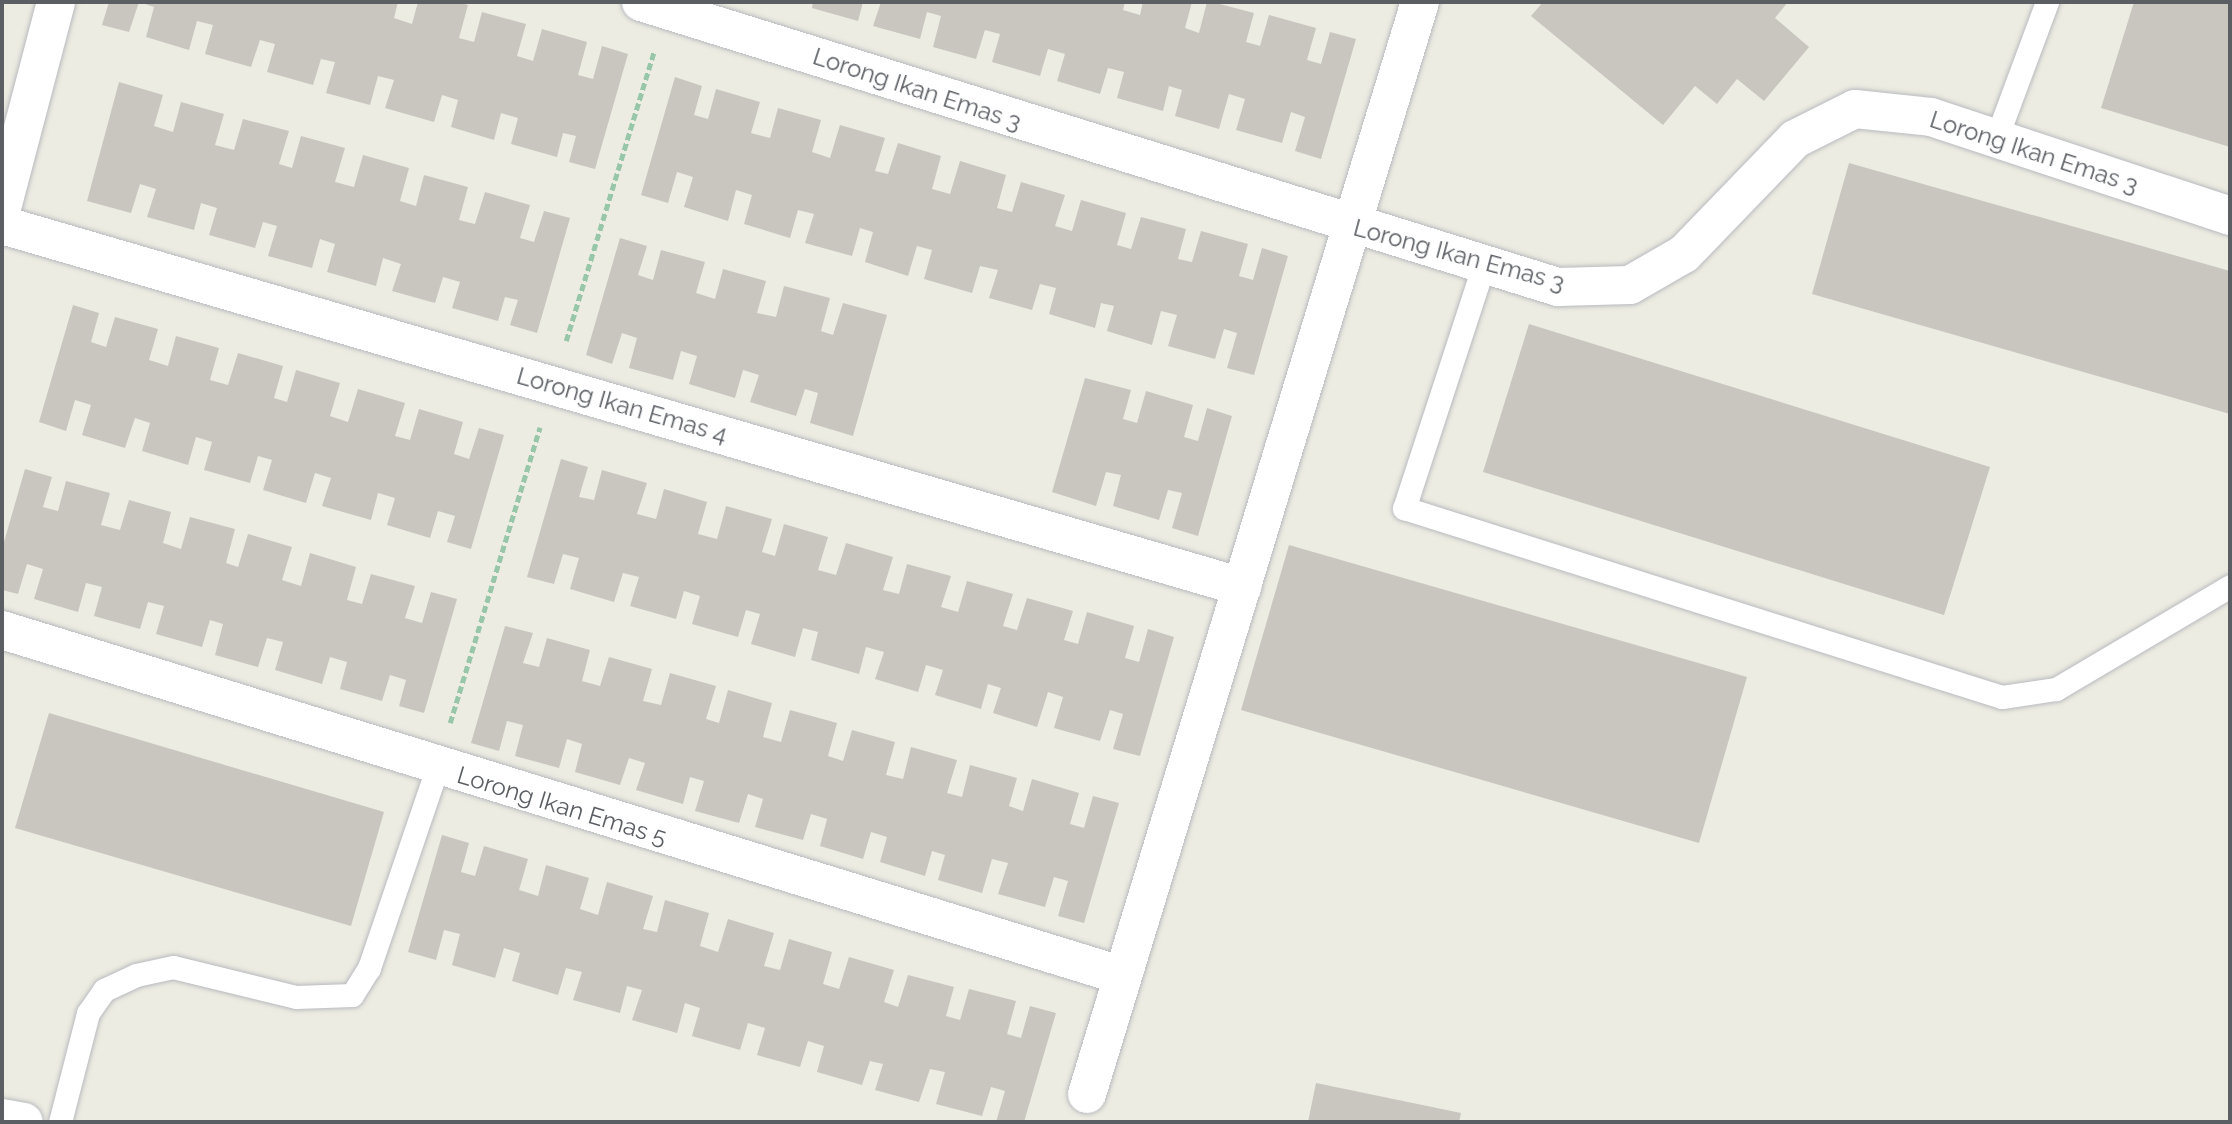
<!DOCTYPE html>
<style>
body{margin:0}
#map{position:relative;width:2232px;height:1124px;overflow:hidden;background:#edece2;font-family:Raleway,sans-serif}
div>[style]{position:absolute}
.building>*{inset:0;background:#c8c6bf}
.path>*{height:4.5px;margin-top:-2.25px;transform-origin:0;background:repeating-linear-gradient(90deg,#97c6a9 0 7px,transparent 0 10.5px)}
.roads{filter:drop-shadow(0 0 2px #b8babf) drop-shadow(0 0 2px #b8babf)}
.service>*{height:23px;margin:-11.5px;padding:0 11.5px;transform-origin:11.5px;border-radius:11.5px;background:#fff}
.minor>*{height:38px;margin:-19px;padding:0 19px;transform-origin:19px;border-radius:19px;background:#fff}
.tertiary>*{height:38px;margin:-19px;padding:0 19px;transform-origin:19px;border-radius:19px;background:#fff}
span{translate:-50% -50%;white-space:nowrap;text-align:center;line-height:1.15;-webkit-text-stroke:5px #fff;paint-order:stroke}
.street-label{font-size:24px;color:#5b5e63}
.frame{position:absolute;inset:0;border:4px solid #5b5e63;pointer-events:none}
</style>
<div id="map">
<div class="building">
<div style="clip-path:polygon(109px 2px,139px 2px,129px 32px,102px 25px)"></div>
<div style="clip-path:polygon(139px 2px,398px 2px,394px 18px,412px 24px,418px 2px,457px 2px,468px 5px,459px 38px,474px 42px,482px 12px,526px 24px,517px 56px,533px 61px,542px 29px,587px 42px,578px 75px,593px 79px,602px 46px,628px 54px,595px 169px,569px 162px,576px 136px,563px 133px,557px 157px,511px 144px,518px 118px,501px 113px,494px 140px,451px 127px,458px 100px,442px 95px,434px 122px,385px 108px,394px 80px,378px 76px,370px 105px,326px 93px,335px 62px,321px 59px,313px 85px,267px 72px,275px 44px,260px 40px,251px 67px,205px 54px,213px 25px,197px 21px,189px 50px,146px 37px,154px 7px)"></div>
<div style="clip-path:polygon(813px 2px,863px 2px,858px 21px,812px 8px)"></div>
<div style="clip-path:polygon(881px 2px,1125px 2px,1123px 10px,1140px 15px,1143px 2px,1192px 2px,1185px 28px,1199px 33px,1207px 2px,1212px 2px,1254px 13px,1246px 42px,1260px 46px,1269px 15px,1316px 28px,1307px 60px,1321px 64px,1330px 32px,1356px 39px,1321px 159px,1295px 151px,1305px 117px,1291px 112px,1282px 143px,1236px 130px,1245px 99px,1229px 94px,1219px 129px,1175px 116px,1182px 90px,1169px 86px,1163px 111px,1117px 98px,1124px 72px,1108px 68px,1100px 94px,1057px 81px,1065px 54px,1048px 49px,1040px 76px,992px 62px,1000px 34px,985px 30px,976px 59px,933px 47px,941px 16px,927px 12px,920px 39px,873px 26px)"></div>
<div style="clip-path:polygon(1543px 2px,1788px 2px,1775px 18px,1809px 47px,1764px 101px,1737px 79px,1717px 104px,1695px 86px,1663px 125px,1531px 16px)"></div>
<div style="clip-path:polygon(2134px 2px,2230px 2px,2230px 147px,2101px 108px)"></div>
<div style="clip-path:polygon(675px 77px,702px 86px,694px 115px,708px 119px,716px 89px,760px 102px,751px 133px,770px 138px,778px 108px,821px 120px,812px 152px,830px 158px,840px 125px,885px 138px,875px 171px,888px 174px,898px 143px,941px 156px,932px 189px,950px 194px,960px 161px,1006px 175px,997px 208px,1012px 212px,1021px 182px,1065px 195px,1055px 226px,1072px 231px,1081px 200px,1126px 213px,1117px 245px,1131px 249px,1141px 217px,1186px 229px,1178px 259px,1192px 262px,1201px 231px,1248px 244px,1239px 276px,1253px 280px,1262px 248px,1288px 256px,1254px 375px,1227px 368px,1237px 333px,1224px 329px,1215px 359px,1168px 346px,1177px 315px,1161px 311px,1152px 345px,1107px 331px,1114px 306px,1101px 303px,1095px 328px,1049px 314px,1056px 288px,1040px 284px,1032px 310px,989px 298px,998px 270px,980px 266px,972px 293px,924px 279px,932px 250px,917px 246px,908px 276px,865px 262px,873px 232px,860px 228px,852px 256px,805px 243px,814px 214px,798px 210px,790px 238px,744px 224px,752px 195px,736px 190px,728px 221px,684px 207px,693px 177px,677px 172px,668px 203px,641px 195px)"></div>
<div style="clip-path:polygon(119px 82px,163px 95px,154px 126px,173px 132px,181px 102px,224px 114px,215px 145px,234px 150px,243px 119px,289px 131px,279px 164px,292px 168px,301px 136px,345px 148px,335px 182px,354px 187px,363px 155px,409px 168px,400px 201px,416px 206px,424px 175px,468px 187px,459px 220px,475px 224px,485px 192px,530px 205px,520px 238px,534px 242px,544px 211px,570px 218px,537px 333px,510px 325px,518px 300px,505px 297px,498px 321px,452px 308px,460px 282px,443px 277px,435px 303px,392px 291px,401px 264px,383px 258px,376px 286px,327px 272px,335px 244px,320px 239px,312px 268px,268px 256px,277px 226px,263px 222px,255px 248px,209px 235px,217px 208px,201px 203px,194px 230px,147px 217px,156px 189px,140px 184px,131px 213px,87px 201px)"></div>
<div style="clip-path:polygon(1849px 163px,2230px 271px,2230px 414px,1812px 294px)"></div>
<div style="clip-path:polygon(620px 238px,647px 246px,638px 275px,653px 280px,661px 250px,705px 262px,696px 293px,715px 299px,723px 269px,766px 281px,757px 313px,776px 317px,784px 286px,830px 298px,821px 331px,833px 335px,843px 303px,887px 315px,853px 436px,810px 423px,818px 393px,805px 389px,796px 416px,750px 402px,759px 375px,743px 370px,735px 398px,689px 384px,697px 356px,681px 351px,673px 380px,629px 368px,637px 338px,622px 333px,612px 364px,586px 355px)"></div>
<div style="clip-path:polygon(73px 305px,99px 313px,91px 342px,106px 347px,115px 317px,158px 329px,149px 360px,168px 366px,176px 336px,219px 348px,210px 380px,228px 385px,238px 353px,283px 366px,274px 398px,287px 402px,296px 370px,340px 383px,330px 416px,348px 422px,358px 389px,405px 403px,395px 436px,410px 440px,419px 409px,463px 422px,454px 454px,469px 459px,479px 428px,504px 435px,471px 549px,447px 542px,455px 516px,438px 511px,430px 538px,387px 525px,395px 498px,378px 493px,371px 520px,322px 506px,331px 478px,315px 473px,306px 503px,263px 490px,272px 460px,258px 456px,250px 483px,204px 470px,212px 442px,196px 437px,188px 465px,142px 451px,150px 423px,135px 418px,125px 448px,82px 435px,91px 405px,75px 400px,66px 431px,39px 422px)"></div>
<div style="clip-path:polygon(1529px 324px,1990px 467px,1944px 615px,1483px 472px)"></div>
<div style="clip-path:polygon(1085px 378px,1131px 390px,1123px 419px,1137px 423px,1146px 391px,1193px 405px,1184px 437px,1198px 441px,1207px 408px,1232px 416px,1198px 536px,1172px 528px,1182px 493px,1168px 490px,1159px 520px,1113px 506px,1121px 475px,1106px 472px,1096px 506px,1052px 492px)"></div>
<div style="clip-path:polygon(561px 459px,588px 467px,579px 497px,594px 500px,602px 470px,647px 483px,637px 514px,656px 519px,664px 489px,707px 502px,698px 534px,717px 539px,726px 506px,772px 519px,762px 552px,775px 556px,784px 524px,828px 537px,818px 570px,836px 575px,846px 543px,893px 557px,883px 590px,899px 594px,907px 564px,951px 576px,941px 607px,958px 612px,967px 581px,1013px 594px,1003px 626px,1017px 630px,1027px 598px,1073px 611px,1064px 640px,1078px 644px,1087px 612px,1134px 626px,1125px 658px,1139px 662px,1148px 629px,1174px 637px,1140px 756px,1113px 749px,1123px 714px,1110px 710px,1100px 741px,1054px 728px,1063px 697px,1048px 692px,1037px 727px,993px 713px,1001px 688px,988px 684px,981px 709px,935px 695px,943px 670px,926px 665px,918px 692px,875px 679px,884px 652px,866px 647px,859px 674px,811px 660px,818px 632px,803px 628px,795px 657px,751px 644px,760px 614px,746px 610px,738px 637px,692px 624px,700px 596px,684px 591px,676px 619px,630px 606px,639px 577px,623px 573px,614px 602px,570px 589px,579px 558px,563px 554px,554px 584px,527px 577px)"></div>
<div style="clip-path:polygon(25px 469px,52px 477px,43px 507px,58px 511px,66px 481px,110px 493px,101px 525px,120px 530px,129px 500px,171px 512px,163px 543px,181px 549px,190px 517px,235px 529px,226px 563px,238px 567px,248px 534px,292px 547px,282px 580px,301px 586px,310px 553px,356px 567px,347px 600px,362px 604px,371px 574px,415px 586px,405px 618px,422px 623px,431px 592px,457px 599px,424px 713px,399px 706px,406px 680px,390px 675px,382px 701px,340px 689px,347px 662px,330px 657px,322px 684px,275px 670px,283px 642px,267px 638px,258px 667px,215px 655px,223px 624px,210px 620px,202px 647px,156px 634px,164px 606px,148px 602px,140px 629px,94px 616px,102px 587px,86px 583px,78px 612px,34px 599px,43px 569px,27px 564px,18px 594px,2px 590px,2px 549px)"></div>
<div style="clip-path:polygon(1289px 545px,1747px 677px,1699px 843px,1241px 710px)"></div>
<div style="clip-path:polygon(505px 626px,533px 633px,523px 663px,539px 667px,547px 638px,590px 650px,582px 681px,600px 686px,609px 657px,652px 669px,643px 701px,661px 705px,670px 673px,716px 686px,706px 719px,719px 723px,728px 690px,772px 703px,763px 737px,781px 742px,790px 710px,837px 723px,828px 756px,843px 761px,852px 730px,895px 742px,886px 775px,903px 779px,911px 747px,957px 760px,947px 793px,962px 797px,970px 765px,1017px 778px,1009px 806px,1023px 811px,1032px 779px,1079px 793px,1070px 824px,1084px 828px,1093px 796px,1119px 803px,1084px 923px,1058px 916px,1068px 881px,1054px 877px,1045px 907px,998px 894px,1008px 863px,992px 859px,982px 893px,938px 880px,945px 855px,932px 851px,925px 876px,880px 862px,887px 837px,871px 832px,863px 859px,820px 846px,827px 819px,811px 814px,803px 840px,755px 827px,763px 799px,748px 794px,739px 823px,695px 811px,704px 781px,690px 777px,683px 804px,636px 790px,645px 763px,629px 758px,620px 785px,575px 772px,582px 744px,567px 739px,559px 768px,515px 756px,523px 725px,507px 721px,499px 751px,471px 743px)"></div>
<div style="clip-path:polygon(49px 713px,384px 812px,351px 926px,15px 828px)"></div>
<div style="clip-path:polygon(442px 835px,469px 843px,461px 872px,475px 876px,484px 846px,528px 859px,519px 890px,538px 896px,546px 865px,589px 878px,580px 909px,598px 915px,607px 882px,653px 896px,643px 929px,657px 932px,665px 900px,709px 913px,700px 946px,718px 952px,728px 919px,774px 933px,764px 966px,780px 970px,789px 939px,832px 952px,823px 984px,839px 989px,849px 957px,894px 970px,884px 1002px,898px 1007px,908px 975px,954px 987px,946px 1016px,960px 1020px,969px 989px,1016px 1001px,1007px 1034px,1021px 1038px,1030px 1006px,1056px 1013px,1024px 1122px,996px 1122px,1005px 1091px,991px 1087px,982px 1116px,936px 1104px,945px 1072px,930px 1069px,919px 1102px,875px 1090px,883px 1064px,870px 1061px,862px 1085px,817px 1072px,824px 1046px,808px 1041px,800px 1067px,757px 1055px,765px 1028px,748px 1023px,740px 1050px,692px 1036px,700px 1008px,685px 1003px,677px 1033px,632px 1020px,642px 990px,627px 986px,620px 1013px,573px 1000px,582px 972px,566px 968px,558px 995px,512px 981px,520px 953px,504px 948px,495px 978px,452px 965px,460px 934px,444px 930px,436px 960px,408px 952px)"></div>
<div style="clip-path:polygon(1316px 1083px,1461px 1113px,1459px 1122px,1308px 1122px)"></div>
</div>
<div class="path">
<div style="left:566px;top:341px;width:302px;rotate:-73.1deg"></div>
<div style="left:450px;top:723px;width:309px;rotate:-73.1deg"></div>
</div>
<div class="roads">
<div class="service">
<div style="left:1996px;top:139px;width:146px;rotate:-69.6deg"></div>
<div style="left:1483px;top:267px;width:254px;rotate:108.1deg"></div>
<div style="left:1404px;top:508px;width:627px;rotate:17.54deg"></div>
<div style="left:2002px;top:697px;width:55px;rotate:-8.4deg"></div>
<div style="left:2056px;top:689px;width:202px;rotate:-30.6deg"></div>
<div style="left:60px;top:1122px;width:113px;rotate:-75.6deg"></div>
<div style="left:88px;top:1013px;width:28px;rotate:-55deg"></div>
<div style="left:104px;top:990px;width:35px;rotate:-25deg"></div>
<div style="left:136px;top:975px;width:38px;rotate:-12deg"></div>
<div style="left:173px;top:967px;width:127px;rotate:13.7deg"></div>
<div style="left:296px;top:997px;width:56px;rotate:-2deg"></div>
<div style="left:352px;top:995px;width:32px;rotate:-58deg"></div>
<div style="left:369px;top:968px;width:211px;rotate:-71.2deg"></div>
</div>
<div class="minor">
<div style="left:641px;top:2px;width:960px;rotate:17.27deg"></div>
<div style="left:1558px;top:287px;width:72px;rotate:-1.6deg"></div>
<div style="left:1630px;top:285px;width:62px;rotate:-29.9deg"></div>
<div style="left:1684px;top:254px;width:160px;rotate:-46deg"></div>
<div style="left:1795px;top:139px;width:67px;rotate:-26.6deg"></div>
<div style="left:1855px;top:109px;width:76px;rotate:6deg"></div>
<div style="left:1931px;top:117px;width:315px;rotate:18.3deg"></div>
<div style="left:2px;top:208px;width:213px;rotate:-75.3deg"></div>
<div style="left:2px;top:225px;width:1292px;rotate:16.27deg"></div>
<div style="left:2px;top:630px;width:1173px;rotate:17.15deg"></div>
<div style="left:1087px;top:1094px;width:1142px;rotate:-73.04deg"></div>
</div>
<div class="tertiary">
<div style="left:2px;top:1118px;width:22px;rotate:10deg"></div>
</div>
</div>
<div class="street-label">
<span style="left:917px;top:89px;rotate:18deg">Lorong Ikan Emas 3</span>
<span style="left:2034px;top:152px;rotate:18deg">Lorong Ikan Emas 3</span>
<span style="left:1459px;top:255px;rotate:15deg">Lorong Ikan Emas 3</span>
<span style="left:622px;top:405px;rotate:16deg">Lorong Ikan Emas 4</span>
<span style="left:562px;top:806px;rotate:17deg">Lorong Ikan Emas 5</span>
</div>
<div class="frame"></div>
</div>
